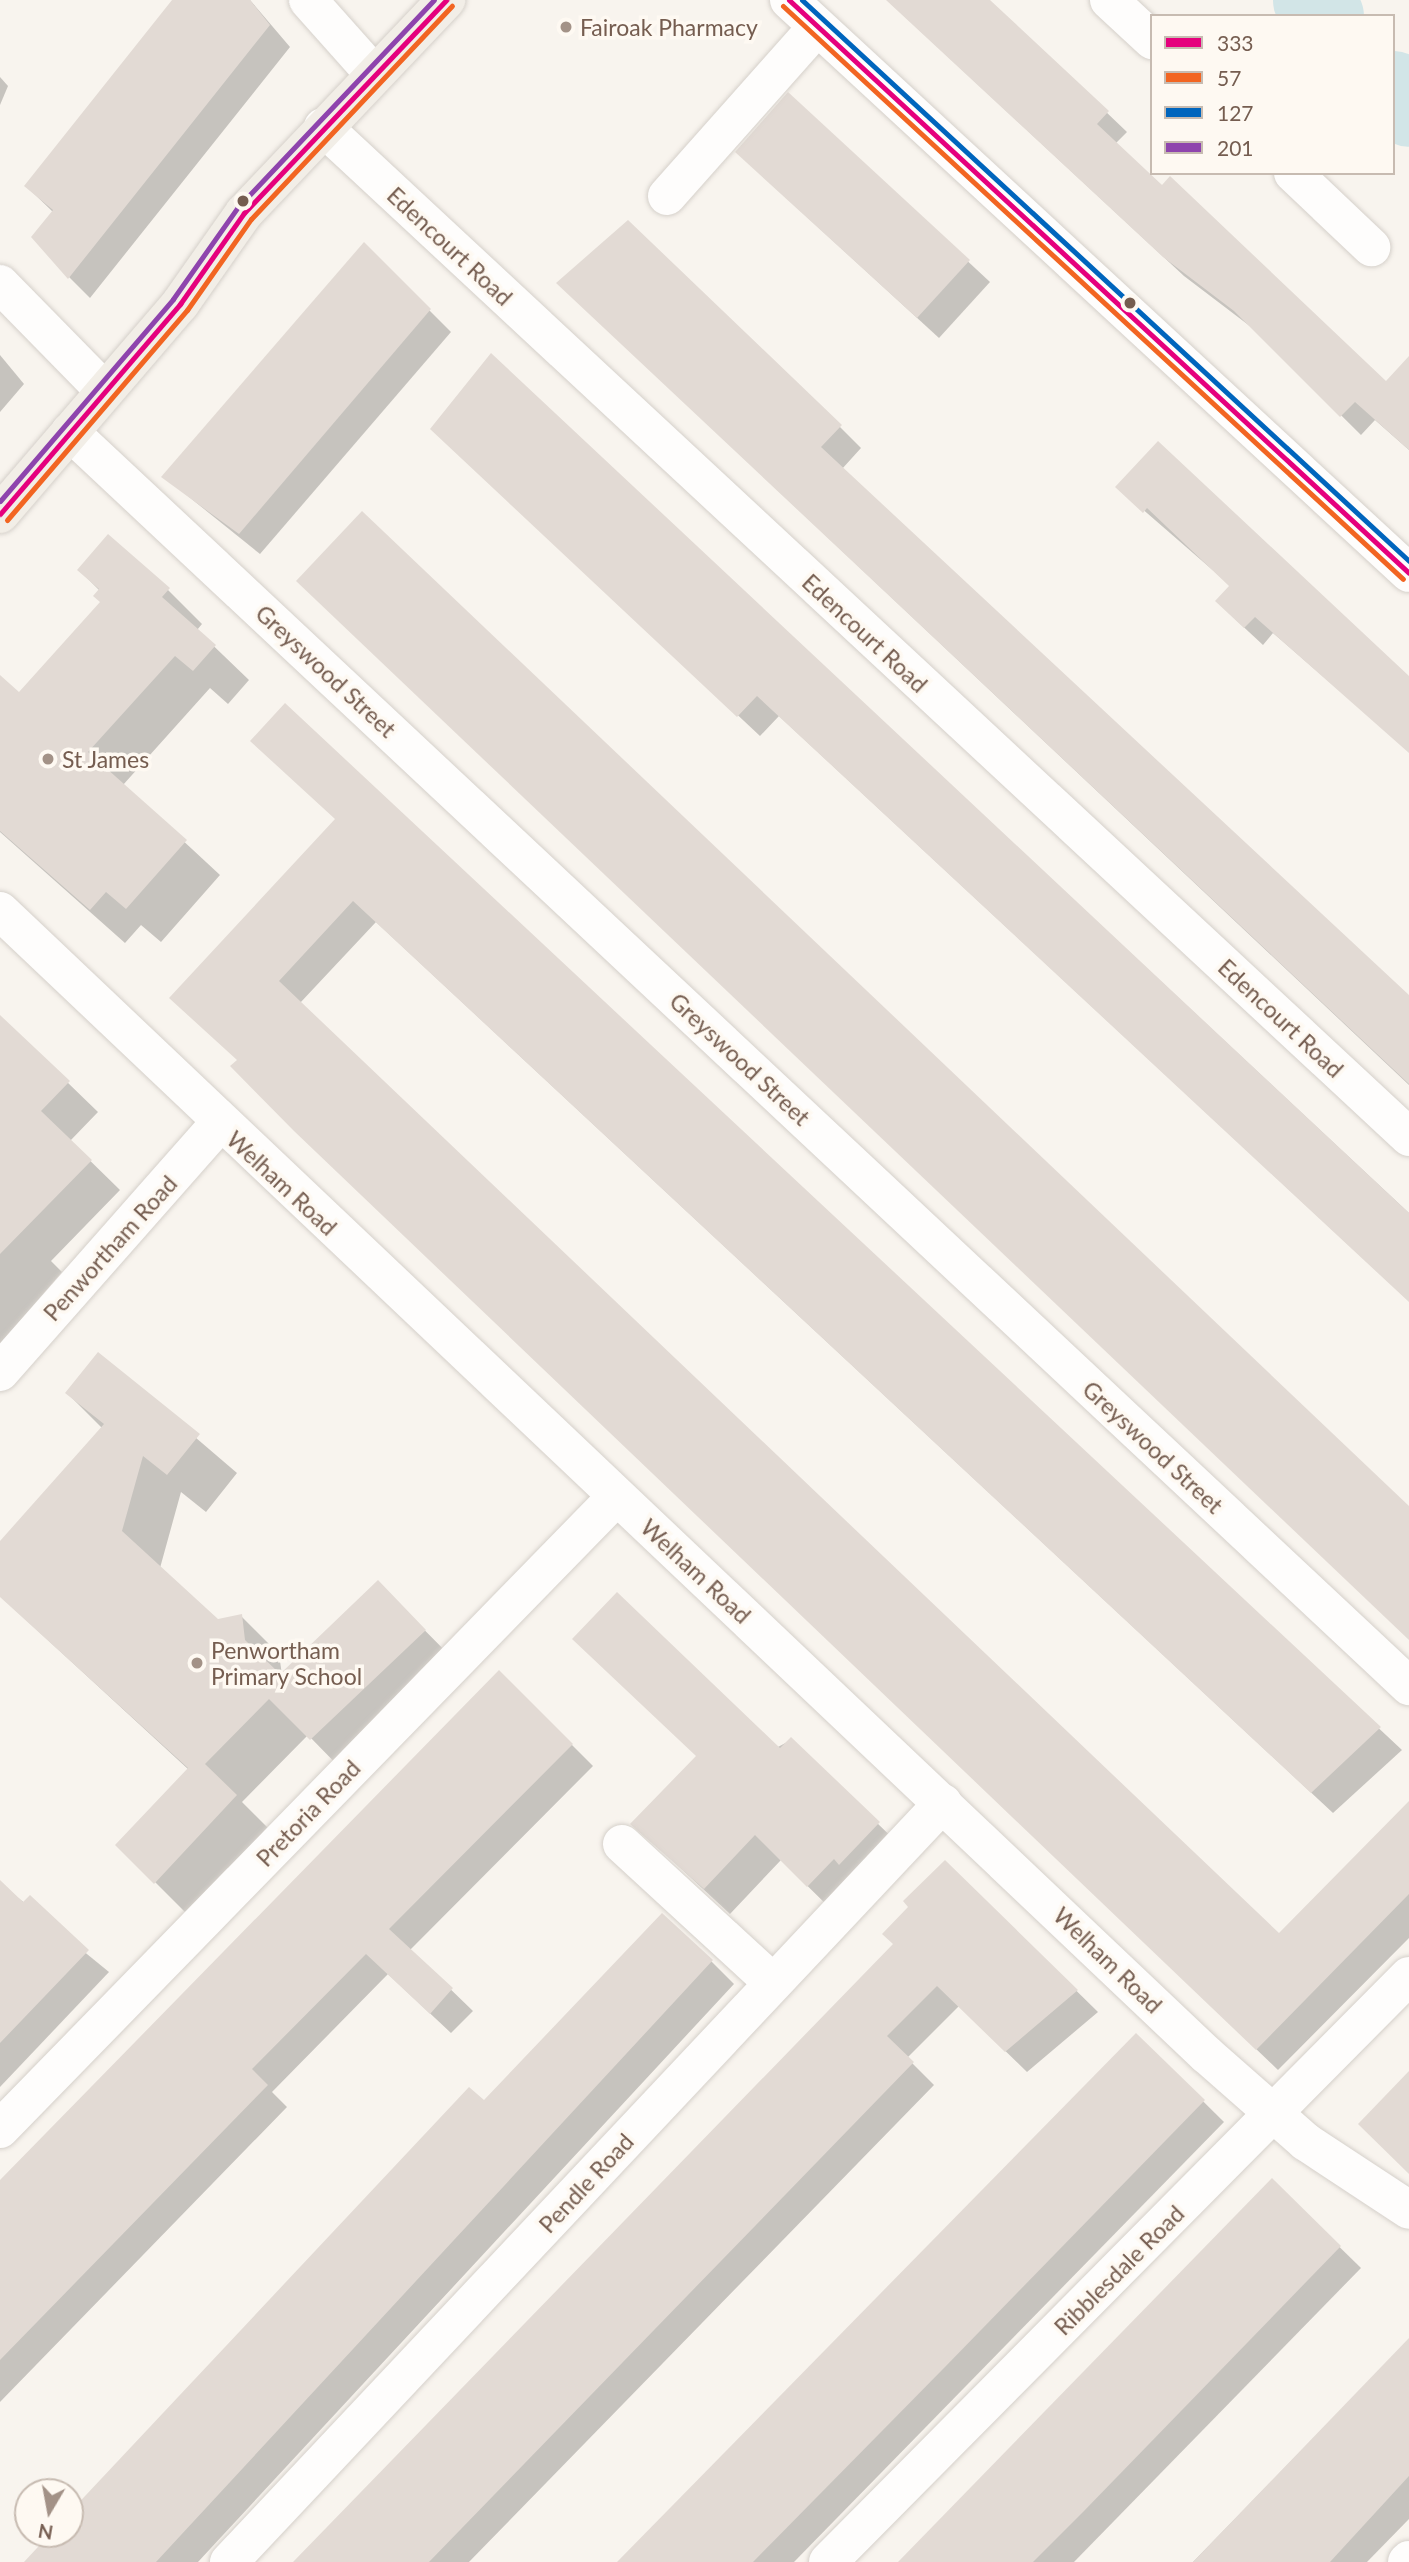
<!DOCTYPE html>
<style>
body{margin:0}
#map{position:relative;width:1409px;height:2562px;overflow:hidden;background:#f8f4ee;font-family:Lato,sans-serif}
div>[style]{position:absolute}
.shadow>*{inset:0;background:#0003}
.river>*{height:79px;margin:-39.5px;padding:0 39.5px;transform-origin:39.5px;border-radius:39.5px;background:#d2e5e7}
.building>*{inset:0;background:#e2dad4}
.roads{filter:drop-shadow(0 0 2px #d5d0ca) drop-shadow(0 0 2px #d5d0ca)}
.minor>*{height:38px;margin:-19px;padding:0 19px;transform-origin:19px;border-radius:19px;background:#fefdfc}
.major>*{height:38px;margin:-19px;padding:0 19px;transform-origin:19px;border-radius:19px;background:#f2eee7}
.bus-1>*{height:5px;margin:-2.5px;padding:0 2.5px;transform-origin:2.5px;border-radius:2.5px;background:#e5007d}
.bus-2>*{height:5px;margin:-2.5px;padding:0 2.5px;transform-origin:2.5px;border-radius:2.5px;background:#f26522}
.bus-3>*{height:5px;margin:-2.5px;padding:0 2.5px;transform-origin:2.5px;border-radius:2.5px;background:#0065bd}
.bus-4>*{height:5px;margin:-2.5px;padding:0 2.5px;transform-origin:2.5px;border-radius:2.5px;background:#8e44ad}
.dots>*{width:19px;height:19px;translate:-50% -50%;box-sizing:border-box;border:4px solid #fef9f2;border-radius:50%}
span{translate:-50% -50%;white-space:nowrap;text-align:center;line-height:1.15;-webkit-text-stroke:7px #fef9f2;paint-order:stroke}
.poi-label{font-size:23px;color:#755d50}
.left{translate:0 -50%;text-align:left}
.street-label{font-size:23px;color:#755d50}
.legend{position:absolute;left:1150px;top:14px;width:245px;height:161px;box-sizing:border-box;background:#fef9f2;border:2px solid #c7bbb1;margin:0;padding:9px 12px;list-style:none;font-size:21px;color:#755d50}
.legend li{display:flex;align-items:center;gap:14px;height:35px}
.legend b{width:35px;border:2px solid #c7bbb1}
.north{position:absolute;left:14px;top:2478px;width:70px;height:70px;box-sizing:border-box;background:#fef9f2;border:2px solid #c7bbb1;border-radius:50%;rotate:190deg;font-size:19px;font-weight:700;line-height:28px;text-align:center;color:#755d50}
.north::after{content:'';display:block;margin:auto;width:24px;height:32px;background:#a39287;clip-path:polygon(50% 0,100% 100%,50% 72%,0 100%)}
</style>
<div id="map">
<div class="shadow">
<div style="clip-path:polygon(174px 0,250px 0,290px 47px,90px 298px,69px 277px,53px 212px,26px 186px)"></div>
<div style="clip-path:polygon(887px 0,989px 0,1127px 132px,1115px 144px,1386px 383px,1409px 364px,1409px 450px,1375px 420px,1361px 435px,1255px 330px,1184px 276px)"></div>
<div style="clip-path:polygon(0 77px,8px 86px,0 105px)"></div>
<div style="clip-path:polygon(789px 95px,990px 282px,939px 338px,759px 173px)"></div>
<div style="clip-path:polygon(364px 245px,451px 332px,260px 554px,163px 476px)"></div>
<div style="clip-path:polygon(580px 304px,840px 427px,861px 448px,842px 469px,1409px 1000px,1409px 1085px)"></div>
<div style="clip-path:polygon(0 355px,24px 384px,0 412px)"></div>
<div style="clip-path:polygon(491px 356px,1409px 1213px,1409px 1301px,779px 716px,760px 736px,454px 449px)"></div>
<div style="clip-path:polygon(1117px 487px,1409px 679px,1409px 751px,1273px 633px,1263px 645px,1235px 619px,1231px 586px)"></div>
<div style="clip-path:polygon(79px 570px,168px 590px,202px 624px,197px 630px,249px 680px,228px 704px,210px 688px,123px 785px,220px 875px,161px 942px,141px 925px,125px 943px,0 832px,0 690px,19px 695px,102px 602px,100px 591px)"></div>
<div style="clip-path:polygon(285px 705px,1402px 1750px,1333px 1813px,376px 922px,300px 1003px,1279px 1936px,1409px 1804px,1409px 1938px,1278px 2070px,254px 1088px,238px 1061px,336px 820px)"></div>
<div style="clip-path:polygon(0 1017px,98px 1112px,70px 1141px,120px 1190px,51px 1261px,62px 1272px,0 1344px)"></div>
<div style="clip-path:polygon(98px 1354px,237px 1473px,206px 1512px,181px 1492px,160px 1568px,218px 1621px,241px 1616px,279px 1654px,282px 1675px,378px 1583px,463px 1669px,349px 1777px,308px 1735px,242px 1802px,274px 1834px,193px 1920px,118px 1845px,189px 1770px,0 1596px,0 1544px,102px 1428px,67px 1393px)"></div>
<div style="clip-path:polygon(499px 1672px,593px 1766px,410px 1950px,473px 2011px,451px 2033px,388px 1974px,272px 2092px,287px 2107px,0 2402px,0 2182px)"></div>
<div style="clip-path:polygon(791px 1740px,904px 1849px,834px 1912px,781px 1860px,730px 1914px,633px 1824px)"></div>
<div style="clip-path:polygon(945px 1862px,1098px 2012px,1027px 2072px,959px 2006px,907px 2058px,934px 2085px,469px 2562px,296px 2562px,895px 1944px,911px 1907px)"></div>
<div style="clip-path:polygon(0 1883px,109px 1972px,0 2087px)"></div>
<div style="clip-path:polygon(711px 1961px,734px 1984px,198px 2562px,25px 2562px,52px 2534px,70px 2534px,70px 2514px,484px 2103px)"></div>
<div style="clip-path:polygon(1136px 2035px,1224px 2122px,794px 2562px,620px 2562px)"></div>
<div style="clip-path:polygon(1272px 2181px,1361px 2268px,1074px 2562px,900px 2562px)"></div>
<div style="clip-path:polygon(1409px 2340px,1409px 2519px,1367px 2562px,1193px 2562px)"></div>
</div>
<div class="river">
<div style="left:1312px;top:0;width:20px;rotate:53deg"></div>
<div style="left:1393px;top:90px;width:23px;rotate:47deg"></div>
</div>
<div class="building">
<div style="clip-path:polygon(172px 0,250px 0,270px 25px,68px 279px,31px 237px,53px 210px,24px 186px)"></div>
<div style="clip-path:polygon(886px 0,990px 0,1109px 111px,1097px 124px,1162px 185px,1170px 176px,1386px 381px,1409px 356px,1409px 450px,1355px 402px,1340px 417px,1234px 311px,1163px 257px)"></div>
<div style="clip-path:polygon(788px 92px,970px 260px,917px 318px,735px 152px)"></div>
<div style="clip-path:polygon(628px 220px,842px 425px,821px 447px,1409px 995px,1409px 1084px,556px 283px)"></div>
<div style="clip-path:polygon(364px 242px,431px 309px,239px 534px,161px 477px)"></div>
<div style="clip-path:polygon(491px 353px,1409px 1213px,1409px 1302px,757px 696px,737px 717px,430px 429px)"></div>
<div style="clip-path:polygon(1158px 441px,1409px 676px,1409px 753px,1255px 617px,1244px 628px,1215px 601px,1229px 586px,1147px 508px,1143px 513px,1115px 487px)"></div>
<div style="clip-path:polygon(362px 511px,1409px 1506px,1409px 1640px,296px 581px)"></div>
<div style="clip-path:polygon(108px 534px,170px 588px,162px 597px,216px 645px,193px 671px,175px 656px,88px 752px,187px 840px,126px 909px,106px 892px,90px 910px,0 831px,0 675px,19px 692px,100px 602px,93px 596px,99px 589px,77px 570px)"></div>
<div style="clip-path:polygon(285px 703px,1381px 1727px,1311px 1793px,353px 901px,279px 981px,1279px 1933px,1409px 1801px,1409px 1894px,1256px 2050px,294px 1131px,230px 1066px,237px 1060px,169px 998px,335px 819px,250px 741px)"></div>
<div style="clip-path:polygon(0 1015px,70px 1081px,41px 1111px,92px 1160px,0 1254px)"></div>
<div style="clip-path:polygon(98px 1352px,200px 1434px,167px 1475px,143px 1456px,122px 1531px,218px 1619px,242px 1614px,245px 1640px,280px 1674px,378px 1580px,426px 1630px,310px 1740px,269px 1699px,205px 1764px,237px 1795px,154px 1884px,115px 1845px,188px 1768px,0 1597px,0 1541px,104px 1424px,65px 1393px)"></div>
<div style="clip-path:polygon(617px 1592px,780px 1748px,791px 1737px,880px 1822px,839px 1865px,834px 1859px,807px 1887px,755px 1835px,704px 1889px,630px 1824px,696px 1756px,572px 1639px)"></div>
<div style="clip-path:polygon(499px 1670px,573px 1744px,389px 1929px,453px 1988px,430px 2014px,366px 1954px,252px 2069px,268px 2085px,0 2360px,0 2180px)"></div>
<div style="clip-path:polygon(945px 1860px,1078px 1990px,1005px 2052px,937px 1986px,887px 2036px,914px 2062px,429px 2562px,293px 2562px,893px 1944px,882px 1934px,908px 1907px,903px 1901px)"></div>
<div style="clip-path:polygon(0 1880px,23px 1902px,30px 1895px,89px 1950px,0 2043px)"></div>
<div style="clip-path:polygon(662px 1913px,713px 1960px,156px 2562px,24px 2562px,50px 2534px,70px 2534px,70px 2512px,469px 2087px,484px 2100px)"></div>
<div style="clip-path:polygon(1136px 2033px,1205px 2100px,944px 2368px,753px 2562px,617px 2562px)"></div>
<div style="clip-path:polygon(1409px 2071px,1409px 2174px,1358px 2124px)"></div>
<div style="clip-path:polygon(1272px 2178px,1341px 2246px,1083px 2512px,1033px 2562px,898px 2562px)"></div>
<div style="clip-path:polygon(1409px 2338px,1409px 2476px,1330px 2562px,1193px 2562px)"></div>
</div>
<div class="roads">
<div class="minor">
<div style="left:308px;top:0;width:98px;rotate:48.3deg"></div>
<div style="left:789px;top:0;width:844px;rotate:42.74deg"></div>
<div style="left:1109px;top:0;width:59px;rotate:42.9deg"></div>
<div style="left:323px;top:127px;width:1483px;rotate:42.92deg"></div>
<div style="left:1293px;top:173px;width:108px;rotate:43.5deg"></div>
<div style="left:667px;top:196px;width:226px;rotate:-48.4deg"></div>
<div style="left:0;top:284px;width:147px;rotate:45.6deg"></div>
<div style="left:70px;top:432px;width:1835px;rotate:43.12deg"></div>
<div style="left:0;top:911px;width:1663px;rotate:43.47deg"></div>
<div style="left:1207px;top:2055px;width:132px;rotate:41.3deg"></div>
<div style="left:1306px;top:2142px;width:123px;rotate:33.4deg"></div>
<div style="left:0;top:1372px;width:331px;rotate:-48.6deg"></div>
<div style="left:622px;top:1844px;width:204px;rotate:42.6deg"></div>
<div style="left:0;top:2129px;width:883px;rotate:-45.73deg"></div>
<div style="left:229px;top:2562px;width:1042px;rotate:-46.75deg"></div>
<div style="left:828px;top:2562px;width:825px;rotate:-45.25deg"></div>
<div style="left:1407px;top:2562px;width:3px;rotate:-45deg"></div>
</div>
<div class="major">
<div style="left:0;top:514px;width:277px;rotate:-49.4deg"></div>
<div style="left:180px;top:304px;width:111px;rotate:-54.9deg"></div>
<div style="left:244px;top:213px;width:294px;rotate:-46.5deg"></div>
</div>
</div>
<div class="bus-1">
<div style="left:789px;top:0;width:844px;rotate:42.74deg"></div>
<div style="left:0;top:514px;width:277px;rotate:-49.4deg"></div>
<div style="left:180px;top:304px;width:111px;rotate:-54.9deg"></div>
<div style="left:244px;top:213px;width:294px;rotate:-46.5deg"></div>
</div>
<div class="bus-2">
<div style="left:783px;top:6px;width:844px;rotate:42.74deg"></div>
<div style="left:7px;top:520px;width:277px;rotate:-49.4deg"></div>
<div style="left:187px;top:310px;width:111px;rotate:-54.9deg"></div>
<div style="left:251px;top:219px;width:293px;rotate:-46.7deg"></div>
</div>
<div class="bus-3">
<div style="left:802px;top:0;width:827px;rotate:42.74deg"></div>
</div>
<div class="bus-4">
<div style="left:0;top:501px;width:266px;rotate:-49.4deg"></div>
<div style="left:173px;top:299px;width:113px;rotate:-54.8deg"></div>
<div style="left:238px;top:207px;width:285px;rotate:-46.6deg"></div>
</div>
<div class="dots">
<div style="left:566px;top:27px;background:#a39287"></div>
<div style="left:243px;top:201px;background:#755d50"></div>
<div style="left:1130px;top:303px;background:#755d50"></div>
<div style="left:48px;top:759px;background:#a39287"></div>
<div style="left:197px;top:1663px;background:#a39287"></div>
</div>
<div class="poi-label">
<span class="left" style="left:580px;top:27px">Fairoak Pharmacy</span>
<span class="left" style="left:62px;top:759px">St James</span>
<span class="left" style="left:211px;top:1663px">Penwortham<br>Primary School</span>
</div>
<div class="street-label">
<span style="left:450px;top:246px;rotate:43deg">Edencourt Road</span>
<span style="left:865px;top:633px;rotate:43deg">Edencourt Road</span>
<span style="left:326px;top:671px;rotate:43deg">Greyswood Street</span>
<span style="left:1281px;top:1018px;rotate:43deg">Edencourt Road</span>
<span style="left:740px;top:1059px;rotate:43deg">Greyswood Street</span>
<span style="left:282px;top:1183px;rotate:43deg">Welham Road</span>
<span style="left:110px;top:1248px;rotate:-48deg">Penwortham Road</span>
<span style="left:1153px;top:1447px;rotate:43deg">Greyswood Street</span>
<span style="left:696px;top:1571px;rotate:43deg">Welham Road</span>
<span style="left:308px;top:1813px;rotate:-46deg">Pretoria Road</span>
<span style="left:1108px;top:1960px;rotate:44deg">Welham Road</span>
<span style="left:586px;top:2183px;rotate:-47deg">Pendle Road</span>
<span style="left:1119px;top:2270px;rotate:-45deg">Ribblesdale Road</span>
</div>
<ul class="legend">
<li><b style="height:9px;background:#e5007d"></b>333</li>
<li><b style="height:9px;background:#f26522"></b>57</li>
<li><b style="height:9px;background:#0065bd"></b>127</li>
<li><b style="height:9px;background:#8e44ad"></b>201</li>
</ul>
<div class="north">N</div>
</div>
